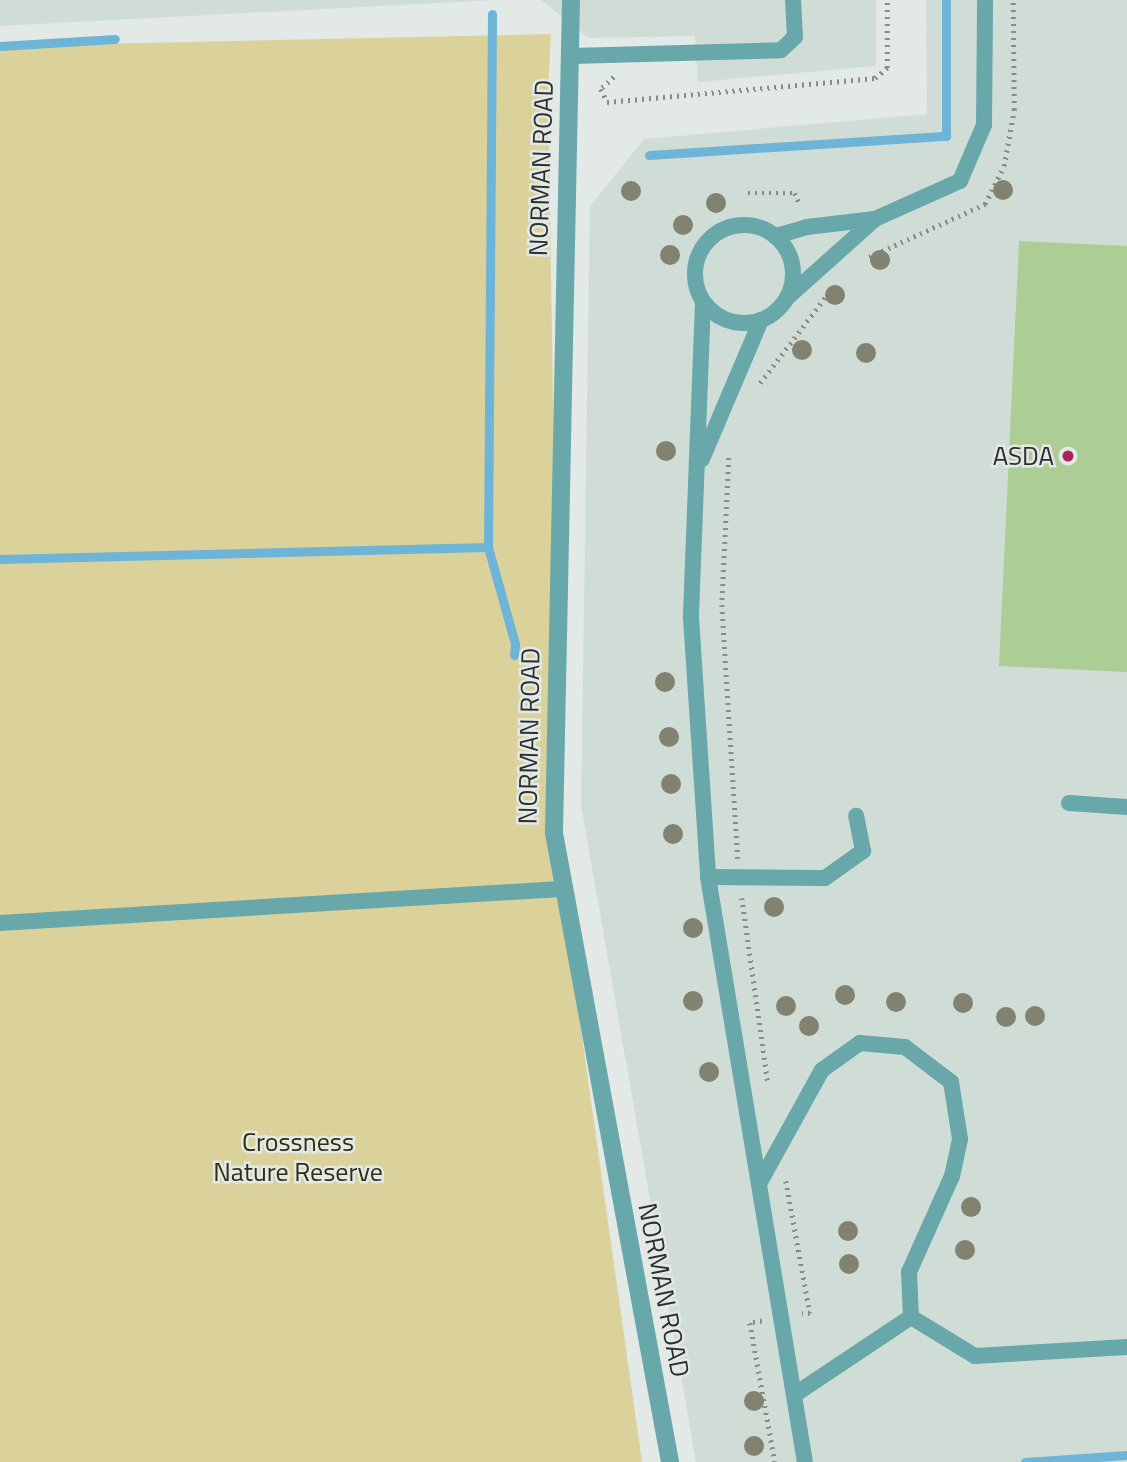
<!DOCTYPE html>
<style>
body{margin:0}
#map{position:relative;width:1127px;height:1462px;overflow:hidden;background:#e2e9e6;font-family:"Titillium Web",sans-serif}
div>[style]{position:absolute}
.built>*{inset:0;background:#d0ddd7}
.green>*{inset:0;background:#dbd29b}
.stream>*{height:9px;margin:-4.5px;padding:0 4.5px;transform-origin:4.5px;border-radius:4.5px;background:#6eb4d7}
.building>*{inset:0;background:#acce94}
.path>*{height:4.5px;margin-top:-2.25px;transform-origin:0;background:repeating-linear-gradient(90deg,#878c8a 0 2px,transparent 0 7px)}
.service>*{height:16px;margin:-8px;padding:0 8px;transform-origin:8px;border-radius:8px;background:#68a8aa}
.service>.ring{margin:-8px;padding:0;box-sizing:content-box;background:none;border:16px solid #68a8aa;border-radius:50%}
.minor>*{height:18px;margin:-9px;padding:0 9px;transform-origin:9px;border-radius:9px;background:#68a8aa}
.trees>*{width:20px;height:20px;margin:-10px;border-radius:50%;background:#818270}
.dots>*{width:19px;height:19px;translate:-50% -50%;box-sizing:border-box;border:4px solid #e2e9e6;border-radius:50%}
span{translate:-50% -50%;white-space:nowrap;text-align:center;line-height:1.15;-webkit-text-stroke:5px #e2e9e6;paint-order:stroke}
.street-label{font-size:26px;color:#2d302e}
.poi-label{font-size:26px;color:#2d302e}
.right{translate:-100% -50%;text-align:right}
.park-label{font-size:26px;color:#322e10}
</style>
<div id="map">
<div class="built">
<div style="clip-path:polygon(0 0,495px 0,0 26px)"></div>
<div style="clip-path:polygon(541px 0,876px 0,876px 66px,698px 82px,695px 36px,589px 38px)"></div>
<div style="clip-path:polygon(926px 0,1127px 0,1127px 1462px,696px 1462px,581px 805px,590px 206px,644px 139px,927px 114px)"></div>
</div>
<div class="green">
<div style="clip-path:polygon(551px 34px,548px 91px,561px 889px,642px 1462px,0 1462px,0 46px)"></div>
</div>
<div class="stream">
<div style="left:492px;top:14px;width:533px;rotate:90.43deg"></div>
<div style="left:488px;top:547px;width:101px;rotate:74.4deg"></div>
<div style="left:515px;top:644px;width:11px;rotate:95deg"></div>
<div style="left:0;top:46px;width:115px;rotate:-3.5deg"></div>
<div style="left:649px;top:155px;width:298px;rotate:-3.7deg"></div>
<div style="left:946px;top:136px;width:136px;rotate:-90deg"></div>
<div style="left:0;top:559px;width:488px;rotate:-1.4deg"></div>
<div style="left:1025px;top:1462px;width:102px;rotate:-3.9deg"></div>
</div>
<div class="building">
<div style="clip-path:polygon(1019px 241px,1127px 246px,1127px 672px,999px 666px)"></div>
</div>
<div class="path">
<div style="left:614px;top:77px;width:18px;rotate:137deg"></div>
<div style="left:601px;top:89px;width:14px;rotate:65deg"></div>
<div style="left:607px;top:102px;width:269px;rotate:-5.1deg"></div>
<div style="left:875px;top:78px;width:16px;rotate:-40deg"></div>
<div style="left:887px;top:68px;width:68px;rotate:-90deg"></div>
<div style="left:748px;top:193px;width:47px"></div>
<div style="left:795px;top:193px;width:14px;rotate:69deg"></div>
<div style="left:869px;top:257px;width:128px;rotate:-24.6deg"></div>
<div style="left:985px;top:204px;width:42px;rotate:-63.4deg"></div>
<div style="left:1004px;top:166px;width:57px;rotate:-79.9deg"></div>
<div style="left:1014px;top:110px;width:110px;rotate:-90.5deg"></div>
<div style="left:760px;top:383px;width:111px;rotate:-52.7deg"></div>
<div style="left:729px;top:458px;width:147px;rotate:92.7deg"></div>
<div style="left:722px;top:605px;width:254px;rotate:86.4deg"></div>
<div style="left:742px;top:898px;width:187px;rotate:82deg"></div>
<div style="left:786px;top:1181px;width:134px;rotate:79.7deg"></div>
<div style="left:810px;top:1313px;width:8px;rotate:173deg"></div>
<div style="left:762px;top:1321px;width:12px;rotate:171deg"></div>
<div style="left:750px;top:1323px;width:141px;rotate:79.8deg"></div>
</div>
<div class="service">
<div style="left:572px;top:56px;width:209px;rotate:-1.6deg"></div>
<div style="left:781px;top:50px;width:19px;rotate:-43deg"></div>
<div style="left:795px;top:37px;width:37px;rotate:-93deg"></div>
<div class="ring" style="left:695px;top:225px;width:82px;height:82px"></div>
<div style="left:776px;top:236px;width:32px;rotate:-16deg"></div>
<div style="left:807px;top:227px;width:68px;rotate:-6.7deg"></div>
<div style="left:875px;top:219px;width:93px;rotate:-24.1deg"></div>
<div style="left:960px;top:181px;width:61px;rotate:-66.8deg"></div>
<div style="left:984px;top:125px;width:125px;rotate:-89.5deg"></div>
<div style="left:789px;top:296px;width:115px;rotate:-41.8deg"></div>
<div style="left:703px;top:302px;width:316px;rotate:92.2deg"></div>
<div style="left:691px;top:618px;width:260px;rotate:86.2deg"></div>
<div style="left:708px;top:877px;width:593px;rotate:80.59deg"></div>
<div style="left:702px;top:459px;width:151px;rotate:-67deg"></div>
<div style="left:1069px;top:803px;width:58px;rotate:3.9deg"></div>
<div style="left:708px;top:877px;width:117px;rotate:0.5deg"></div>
<div style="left:825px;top:878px;width:47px;rotate:-35.4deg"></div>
<div style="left:863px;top:851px;width:36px;rotate:-101deg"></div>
<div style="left:0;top:923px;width:562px;rotate:-3.47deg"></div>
<div style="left:759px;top:1184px;width:130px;rotate:-61.1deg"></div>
<div style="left:822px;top:1070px;width:47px;rotate:-35.4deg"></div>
<div style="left:860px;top:1043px;width:45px;rotate:5.1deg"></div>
<div style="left:905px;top:1047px;width:58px;rotate:37.3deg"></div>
<div style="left:951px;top:1082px;width:58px;rotate:81deg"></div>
<div style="left:960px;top:1139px;width:38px;rotate:102deg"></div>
<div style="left:952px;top:1176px;width:105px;rotate:114.1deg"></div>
<div style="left:909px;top:1272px;width:45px;rotate:87.5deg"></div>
<div style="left:911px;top:1317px;width:75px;rotate:31.4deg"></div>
<div style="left:975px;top:1356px;width:152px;rotate:-3.4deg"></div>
<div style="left:794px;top:1395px;width:141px;rotate:-33.7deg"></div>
</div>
<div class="minor">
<div style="left:571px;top:0;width:833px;rotate:91.17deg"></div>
<div style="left:554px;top:833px;width:640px;rotate:79.55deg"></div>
</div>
<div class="trees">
<div style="left:1003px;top:190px"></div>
<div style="left:631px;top:191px"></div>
<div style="left:716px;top:203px"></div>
<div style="left:683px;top:225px"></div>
<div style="left:670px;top:255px"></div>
<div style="left:880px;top:260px"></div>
<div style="left:835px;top:295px"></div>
<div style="left:802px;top:350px"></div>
<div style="left:866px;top:353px"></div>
<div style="left:666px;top:451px"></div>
<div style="left:665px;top:682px"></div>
<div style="left:669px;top:737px"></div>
<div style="left:671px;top:784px"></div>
<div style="left:673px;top:834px"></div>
<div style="left:774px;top:907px"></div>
<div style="left:693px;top:928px"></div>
<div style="left:845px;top:995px"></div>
<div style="left:693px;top:1001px"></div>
<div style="left:896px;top:1002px"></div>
<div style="left:963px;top:1003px"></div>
<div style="left:786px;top:1006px"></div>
<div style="left:1035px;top:1016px"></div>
<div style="left:1006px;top:1017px"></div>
<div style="left:809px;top:1026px"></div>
<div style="left:709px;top:1072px"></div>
<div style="left:971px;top:1207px"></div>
<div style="left:848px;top:1231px"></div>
<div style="left:965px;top:1250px"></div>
<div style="left:849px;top:1264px"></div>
<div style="left:754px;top:1401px"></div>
<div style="left:754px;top:1446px"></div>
</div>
<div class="dots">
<div style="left:1068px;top:456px;background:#ae215d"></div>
</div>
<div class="street-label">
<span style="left:541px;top:168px;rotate:-88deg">NORMAN ROAD</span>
<span style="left:529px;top:736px;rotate:-89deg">NORMAN ROAD</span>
<span style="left:664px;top:1290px;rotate:79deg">NORMAN ROAD</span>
</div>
<div class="poi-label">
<span class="right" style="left:1054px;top:456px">ASDA</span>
</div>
<div class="park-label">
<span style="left:298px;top:1157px">Crossness<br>Nature Reserve</span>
</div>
</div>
